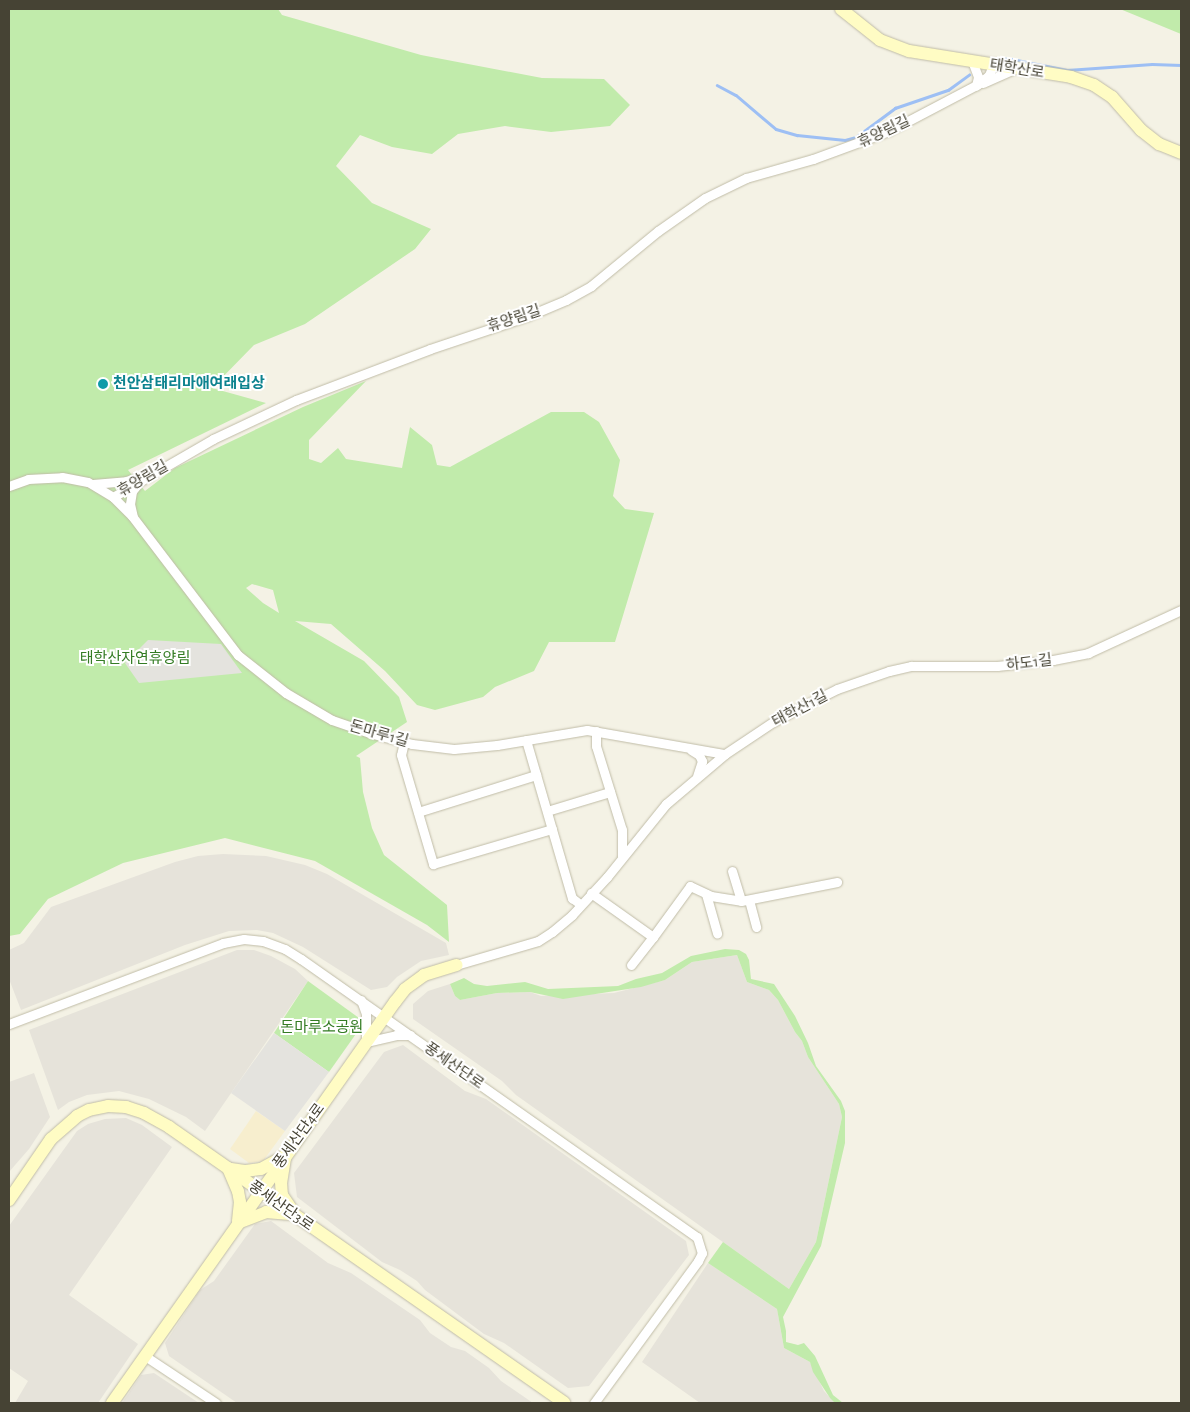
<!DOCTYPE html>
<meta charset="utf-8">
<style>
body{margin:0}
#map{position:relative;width:1190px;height:1412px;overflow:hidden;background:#f4f2e5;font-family:"Alegreya Sans","Noto Sans KR",sans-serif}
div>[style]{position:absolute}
.commercial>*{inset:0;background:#f7eece}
.industrial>*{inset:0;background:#e6e3da}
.green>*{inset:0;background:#c1ebab}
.parking>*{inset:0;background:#e4e3de}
.stream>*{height:2.5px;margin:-1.25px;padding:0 1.25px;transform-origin:1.25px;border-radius:1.25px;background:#9dbff4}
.roads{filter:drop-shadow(0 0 1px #c0bca7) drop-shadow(0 0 1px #c0bca7)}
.street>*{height:9px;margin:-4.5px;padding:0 4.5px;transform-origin:4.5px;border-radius:4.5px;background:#fff}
.secondary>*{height:12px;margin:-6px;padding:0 6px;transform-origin:6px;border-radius:6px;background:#fffcc4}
.dots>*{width:14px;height:14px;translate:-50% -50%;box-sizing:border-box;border:2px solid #fff;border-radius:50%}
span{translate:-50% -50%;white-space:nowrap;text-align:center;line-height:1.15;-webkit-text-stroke:4px #fff;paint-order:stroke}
.street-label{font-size:15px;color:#464334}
.culture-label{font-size:15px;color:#0d838f;font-weight:700}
.left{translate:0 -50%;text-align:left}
.park-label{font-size:15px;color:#347c24}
.frame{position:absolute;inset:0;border:10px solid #464334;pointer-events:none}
</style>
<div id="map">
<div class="commercial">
<div style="clip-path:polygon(256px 1111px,285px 1131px,263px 1161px,249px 1163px,230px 1149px)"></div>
</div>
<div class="industrial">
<div style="clip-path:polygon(223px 854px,266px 856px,305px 865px,327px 874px,446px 943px,449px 955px,421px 961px,397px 977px,387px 987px,371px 990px,303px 947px,273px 933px,257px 930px,229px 931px,185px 945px,21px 1010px,9px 979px,9px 950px,24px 943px,51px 907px,175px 862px,198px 856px)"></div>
<div style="clip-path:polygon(237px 950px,254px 950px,271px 956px,295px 969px,308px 981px,205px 1131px,186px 1117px,149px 1099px,119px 1091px,87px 1095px,69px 1102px,58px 1110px,29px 1030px)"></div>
<div style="clip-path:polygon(737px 955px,747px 982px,769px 990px,778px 1000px,795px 1032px,802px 1041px,808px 1057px,839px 1104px,842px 1117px,816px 1242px,789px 1289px,516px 1095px,502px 1081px,413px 1019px,413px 1004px,428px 991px,450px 984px,455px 996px,460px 1000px,497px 993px,530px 992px,541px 996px,614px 993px,665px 980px,692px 962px)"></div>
<div style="clip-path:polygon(403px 1045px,465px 1091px,486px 1099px,686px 1241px,689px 1255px,589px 1386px,568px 1388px,504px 1343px,484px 1334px,425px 1290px,417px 1281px,400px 1270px,382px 1262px,297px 1197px,294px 1173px,384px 1052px)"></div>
<div style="clip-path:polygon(34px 1073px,50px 1117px,29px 1149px,9px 1172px,9px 1082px)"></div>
<div style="clip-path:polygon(126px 1118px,142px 1125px,172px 1147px,69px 1295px,138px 1344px,98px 1403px,15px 1403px,28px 1381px,9px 1368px,9px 1226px,77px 1131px,88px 1124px,105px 1119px)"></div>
<div style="clip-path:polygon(271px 1221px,328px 1263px,351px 1273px,420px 1320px,430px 1333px,451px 1347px,465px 1351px,489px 1368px,501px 1381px,533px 1403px,237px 1403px,169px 1356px,165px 1343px,200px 1290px,214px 1281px,255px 1224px)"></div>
<div style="clip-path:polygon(708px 1263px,777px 1309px,784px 1348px,810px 1362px,824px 1391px,835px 1403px,700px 1403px,642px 1362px)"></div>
<div style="clip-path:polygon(154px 1373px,199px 1403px,122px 1403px,141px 1375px)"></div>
</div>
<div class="green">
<div style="clip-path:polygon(evenodd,9px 9px,278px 9px,282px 15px,421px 55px,542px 78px,604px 79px,630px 105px,610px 126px,551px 132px,505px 126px,458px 134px,432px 154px,392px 147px,360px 135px,336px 166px,372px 203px,431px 229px,415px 249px,305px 324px,254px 345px,212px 388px,266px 403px,128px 470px,145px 491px,175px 468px,303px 407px,366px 381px,309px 440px,309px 459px,321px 463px,338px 448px,346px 459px,402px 468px,410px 427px,432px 445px,437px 465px,450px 467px,551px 412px,584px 412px,599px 422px,620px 460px,613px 496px,625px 509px,654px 513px,615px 642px,549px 642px,534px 671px,495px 687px,483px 697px,435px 710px,417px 705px,385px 671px,331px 624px,295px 621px,364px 661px,399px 697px,407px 722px,356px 756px,360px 758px,363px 792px,372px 828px,384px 855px,447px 905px,449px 942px,427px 925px,315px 861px,225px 838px,123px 863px,48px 899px,20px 934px,9px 936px,9px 9px,252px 584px,273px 590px,279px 613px,263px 603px,246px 588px,252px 584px)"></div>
<div style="clip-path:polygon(1120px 9px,1181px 9px,1181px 34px)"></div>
<div style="clip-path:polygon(725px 949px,739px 950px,746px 954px,749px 960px,751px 979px,774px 984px,795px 1016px,808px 1043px,816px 1066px,841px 1101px,845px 1111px,845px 1143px,821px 1246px,783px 1317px,786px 1331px,786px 1342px,798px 1345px,804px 1343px,815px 1356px,833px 1395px,843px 1403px,835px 1403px,830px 1398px,813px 1372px,810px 1362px,784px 1348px,777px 1309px,708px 1263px,723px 1242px,789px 1289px,816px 1242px,842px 1117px,839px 1104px,808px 1057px,802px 1041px,795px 1032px,778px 1000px,769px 990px,747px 982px,737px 955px,692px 962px,665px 980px,641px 987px,563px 999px,530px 992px,497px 993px,460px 1000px,455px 996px,450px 984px,464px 978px,474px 984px,487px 986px,525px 982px,548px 989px,618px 986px,636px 979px,662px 973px,691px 956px)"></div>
<div style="clip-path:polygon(308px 981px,359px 1018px,358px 1031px,329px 1072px,274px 1033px)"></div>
</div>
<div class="parking">
<div style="clip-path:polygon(148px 640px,221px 644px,242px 673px,139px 683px,125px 663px)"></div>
<div style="clip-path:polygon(274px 1033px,329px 1072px,285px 1131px,231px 1093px)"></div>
</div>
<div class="stream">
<div style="left:992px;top:58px;width:20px;rotate:3deg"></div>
<div style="left:1012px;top:59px;width:56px;rotate:11.3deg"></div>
<div style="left:1067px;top:70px;width:85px;rotate:-4deg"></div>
<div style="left:1152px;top:64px;width:29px;rotate:2deg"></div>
<div style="left:717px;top:85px;width:21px;rotate:28deg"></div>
<div style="left:736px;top:95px;width:52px;rotate:40.4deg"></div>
<div style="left:776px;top:129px;width:22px;rotate:16deg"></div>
<div style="left:797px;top:135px;width:48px;rotate:5.9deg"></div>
<div style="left:845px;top:140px;width:11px;rotate:-15deg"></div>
<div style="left:856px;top:137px;width:49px;rotate:-36.6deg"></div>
<div style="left:895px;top:108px;width:56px;rotate:-18.8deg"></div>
<div style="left:948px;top:90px;width:26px;rotate:-36deg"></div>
</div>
<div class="roads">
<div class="street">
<div style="left:972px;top:61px;width:17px;rotate:69deg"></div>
<div style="left:978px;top:77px;width:9px;rotate:103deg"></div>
<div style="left:983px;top:83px;width:37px;rotate:-24deg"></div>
<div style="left:93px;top:484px;width:33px;rotate:-5deg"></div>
<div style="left:126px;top:481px;width:14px;rotate:-17deg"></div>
<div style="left:9px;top:486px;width:20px;rotate:-20deg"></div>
<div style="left:28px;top:479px;width:34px;rotate:-3deg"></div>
<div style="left:62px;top:477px;width:26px;rotate:11deg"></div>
<div style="left:88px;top:482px;width:29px;rotate:31deg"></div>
<div style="left:113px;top:497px;width:116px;rotate:-30.1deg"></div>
<div style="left:213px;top:439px;width:92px;rotate:-25.2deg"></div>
<div style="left:296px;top:400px;width:143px;rotate:-20.8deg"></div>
<div style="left:430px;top:349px;width:103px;rotate:-18.6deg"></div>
<div style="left:528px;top:316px;width:41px;rotate:-22.8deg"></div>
<div style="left:566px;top:300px;width:29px;rotate:-29deg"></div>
<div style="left:591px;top:286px;width:87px;rotate:-39.4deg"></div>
<div style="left:658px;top:231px;width:57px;rotate:-35.1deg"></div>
<div style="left:705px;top:198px;width:46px;rotate:-26deg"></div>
<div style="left:746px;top:178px;width:70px;rotate:-15.8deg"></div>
<div style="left:813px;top:159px;width:81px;rotate:-20.2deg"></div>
<div style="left:889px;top:131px;width:101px;rotate:-27.8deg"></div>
<div style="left:978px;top:84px;width:14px;rotate:-39deg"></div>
<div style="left:989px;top:75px;width:11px;rotate:-68deg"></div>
<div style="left:113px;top:497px;width:27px;rotate:45deg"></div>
<div style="left:132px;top:516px;width:175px;rotate:52.7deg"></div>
<div style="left:238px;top:655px;width:61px;rotate:38.4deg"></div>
<div style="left:286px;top:693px;width:53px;rotate:30.4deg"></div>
<div style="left:332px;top:720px;width:39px;rotate:19deg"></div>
<div style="left:369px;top:733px;width:44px;rotate:14.3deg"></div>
<div style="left:412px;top:744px;width:42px;rotate:6.8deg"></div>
<div style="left:454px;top:749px;width:43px;rotate:-5.3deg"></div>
<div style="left:497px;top:745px;width:91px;rotate:-9.5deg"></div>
<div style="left:587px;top:730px;width:140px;rotate:9.9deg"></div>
<div style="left:725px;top:754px;width:58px;rotate:-33.7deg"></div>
<div style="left:773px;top:722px;width:30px;rotate:-28deg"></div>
<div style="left:799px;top:708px;width:42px;rotate:-26.6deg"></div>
<div style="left:837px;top:689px;width:55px;rotate:-19.1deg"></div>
<div style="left:889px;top:671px;width:23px;rotate:-13deg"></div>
<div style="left:911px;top:666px;width:86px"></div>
<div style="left:997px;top:666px;width:56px;rotate:-6.1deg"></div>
<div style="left:1053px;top:660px;width:36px;rotate:-11deg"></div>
<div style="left:1088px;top:653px;width:102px;rotate:-24.8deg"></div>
<div style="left:133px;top:517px;width:13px;rotate:-103deg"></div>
<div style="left:130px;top:504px;width:13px;rotate:-81deg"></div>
<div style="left:132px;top:491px;width:8px;rotate:-50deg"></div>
<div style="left:596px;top:731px;width:15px;rotate:90deg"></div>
<div style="left:596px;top:746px;width:88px;rotate:72.8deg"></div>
<div style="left:622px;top:830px;width:26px;rotate:90deg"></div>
<div style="left:526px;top:740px;width:165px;rotate:73.8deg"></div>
<div style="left:572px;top:898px;width:10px;rotate:37deg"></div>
<div style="left:404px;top:742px;width:13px;rotate:103deg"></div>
<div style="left:401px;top:755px;width:114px;rotate:73.6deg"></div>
<div style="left:433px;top:864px;width:124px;rotate:-16.4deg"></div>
<div style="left:691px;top:750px;width:9px;rotate:32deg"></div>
<div style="left:699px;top:755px;width:7px;rotate:63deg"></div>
<div style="left:702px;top:761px;width:16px;rotate:108deg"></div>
<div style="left:547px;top:811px;width:66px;rotate:-16.8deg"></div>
<div style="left:418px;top:812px;width:124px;rotate:-17.4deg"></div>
<div style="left:732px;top:871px;width:31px;rotate:73deg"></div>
<div style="left:591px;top:893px;width:76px;rotate:35.4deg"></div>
<div style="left:653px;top:937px;width:63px;rotate:-54deg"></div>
<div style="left:690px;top:886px;width:23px;rotate:25deg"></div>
<div style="left:711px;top:896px;width:30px;rotate:9deg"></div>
<div style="left:741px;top:901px;width:98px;rotate:-11.2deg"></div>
<div style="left:706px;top:894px;width:41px;rotate:74.2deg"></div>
<div style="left:749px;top:900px;width:28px;rotate:75deg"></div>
<div style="left:456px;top:965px;width:85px;rotate:-16.3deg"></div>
<div style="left:538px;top:941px;width:17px;rotate:-33deg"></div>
<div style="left:552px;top:932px;width:26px;rotate:-40deg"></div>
<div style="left:572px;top:915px;width:52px;rotate:-47.4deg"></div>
<div style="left:607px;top:877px;width:94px;rotate:-51.1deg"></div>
<div style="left:666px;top:804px;width:77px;rotate:-40.3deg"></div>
<div style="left:631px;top:965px;width:36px;rotate:-52deg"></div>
<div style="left:361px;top:1000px;width:15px;rotate:70deg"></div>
<div style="left:366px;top:1014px;width:28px;rotate:90deg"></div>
<div style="left:366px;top:1042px;width:31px;rotate:-13deg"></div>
<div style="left:396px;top:1035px;width:14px"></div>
<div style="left:9px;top:1024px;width:229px;rotate:-20.7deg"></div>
<div style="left:223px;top:943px;width:21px;rotate:-11deg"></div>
<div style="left:244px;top:939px;width:19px;rotate:6deg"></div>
<div style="left:263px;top:941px;width:23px;rotate:20deg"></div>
<div style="left:285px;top:949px;width:19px;rotate:32deg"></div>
<div style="left:301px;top:959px;width:484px;rotate:35.1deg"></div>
<div style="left:697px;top:1237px;width:17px;rotate:73deg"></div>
<div style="left:702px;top:1253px;width:9px;rotate:117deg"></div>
<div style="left:698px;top:1261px;width:176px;rotate:126.2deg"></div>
<div style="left:145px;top:1356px;width:85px;rotate:33.5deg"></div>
</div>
<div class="secondary">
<div style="left:841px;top:9px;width:50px;rotate:38.5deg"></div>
<div style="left:880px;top:40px;width:31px;rotate:21deg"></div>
<div style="left:909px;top:51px;width:164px;rotate:9.1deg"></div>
<div style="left:1071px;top:77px;width:24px;rotate:19deg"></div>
<div style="left:1094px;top:85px;width:22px;rotate:34deg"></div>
<div style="left:1112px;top:97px;width:44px;rotate:48.7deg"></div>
<div style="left:1141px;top:130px;width:23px;rotate:38deg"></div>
<div style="left:1159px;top:144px;width:24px;rotate:22deg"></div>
<div style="left:285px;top:1158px;width:24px;rotate:99deg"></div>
<div style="left:281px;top:1182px;width:13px;rotate:86deg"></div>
<div style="left:282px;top:1195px;width:18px;rotate:56deg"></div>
<div style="left:228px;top:1168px;width:25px;rotate:67deg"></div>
<div style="left:238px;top:1191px;width:11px;rotate:80deg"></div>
<div style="left:240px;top:1202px;width:19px;rotate:96deg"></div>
<div style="left:231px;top:1169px;width:15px;rotate:8deg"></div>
<div style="left:246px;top:1171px;width:15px;rotate:-8deg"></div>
<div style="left:261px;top:1169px;width:25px;rotate:-29deg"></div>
<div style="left:9px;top:1200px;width:74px;rotate:-55.5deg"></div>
<div style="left:51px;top:1139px;width:35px;rotate:-41deg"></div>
<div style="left:77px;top:1116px;width:13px;rotate:-27deg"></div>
<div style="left:89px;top:1110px;width:19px;rotate:-12deg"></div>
<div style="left:108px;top:1106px;width:18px;rotate:3deg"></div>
<div style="left:126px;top:1107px;width:19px;rotate:18deg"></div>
<div style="left:144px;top:1113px;width:29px;rotate:29deg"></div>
<div style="left:169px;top:1127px;width:482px;rotate:34.9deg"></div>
<div style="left:238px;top:1223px;width:30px;rotate:-21deg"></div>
<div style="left:266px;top:1212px;width:24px;rotate:5deg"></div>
<div style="left:112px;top:1403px;width:491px;rotate:-54.8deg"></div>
<div style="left:395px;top:1002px;width:16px;rotate:-52deg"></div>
<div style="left:405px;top:989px;width:24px;rotate:-36deg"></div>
<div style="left:424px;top:975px;width:34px;rotate:-17deg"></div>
</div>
</div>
<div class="dots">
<div style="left:103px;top:384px;background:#0f9aa8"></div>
</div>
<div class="street-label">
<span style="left:1017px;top:69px;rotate:9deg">태학산로</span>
<span style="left:884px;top:132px;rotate:-25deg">휴양림길</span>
<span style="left:514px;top:319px;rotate:-18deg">휴양림길</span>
<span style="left:143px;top:479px;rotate:-30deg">휴양림길</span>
<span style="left:1029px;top:663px;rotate:-7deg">하도1길</span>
<span style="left:800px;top:709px;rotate:-28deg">태학산1길</span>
<span style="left:379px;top:734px;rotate:16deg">돈마루1길</span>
<span style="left:454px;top:1066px;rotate:35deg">풍세산단로</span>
<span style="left:299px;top:1136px;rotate:-54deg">풍세산단4로</span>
<span style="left:281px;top:1206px;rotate:35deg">풍세산단3로</span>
</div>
<div class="culture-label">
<span class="left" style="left:113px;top:384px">천안삼태리마애여래입상</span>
</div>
<div class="park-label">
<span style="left:135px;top:659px">태학산자연휴양림</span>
<span style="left:322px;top:1028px">돈마루소공원</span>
</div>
<div class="frame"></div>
</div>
